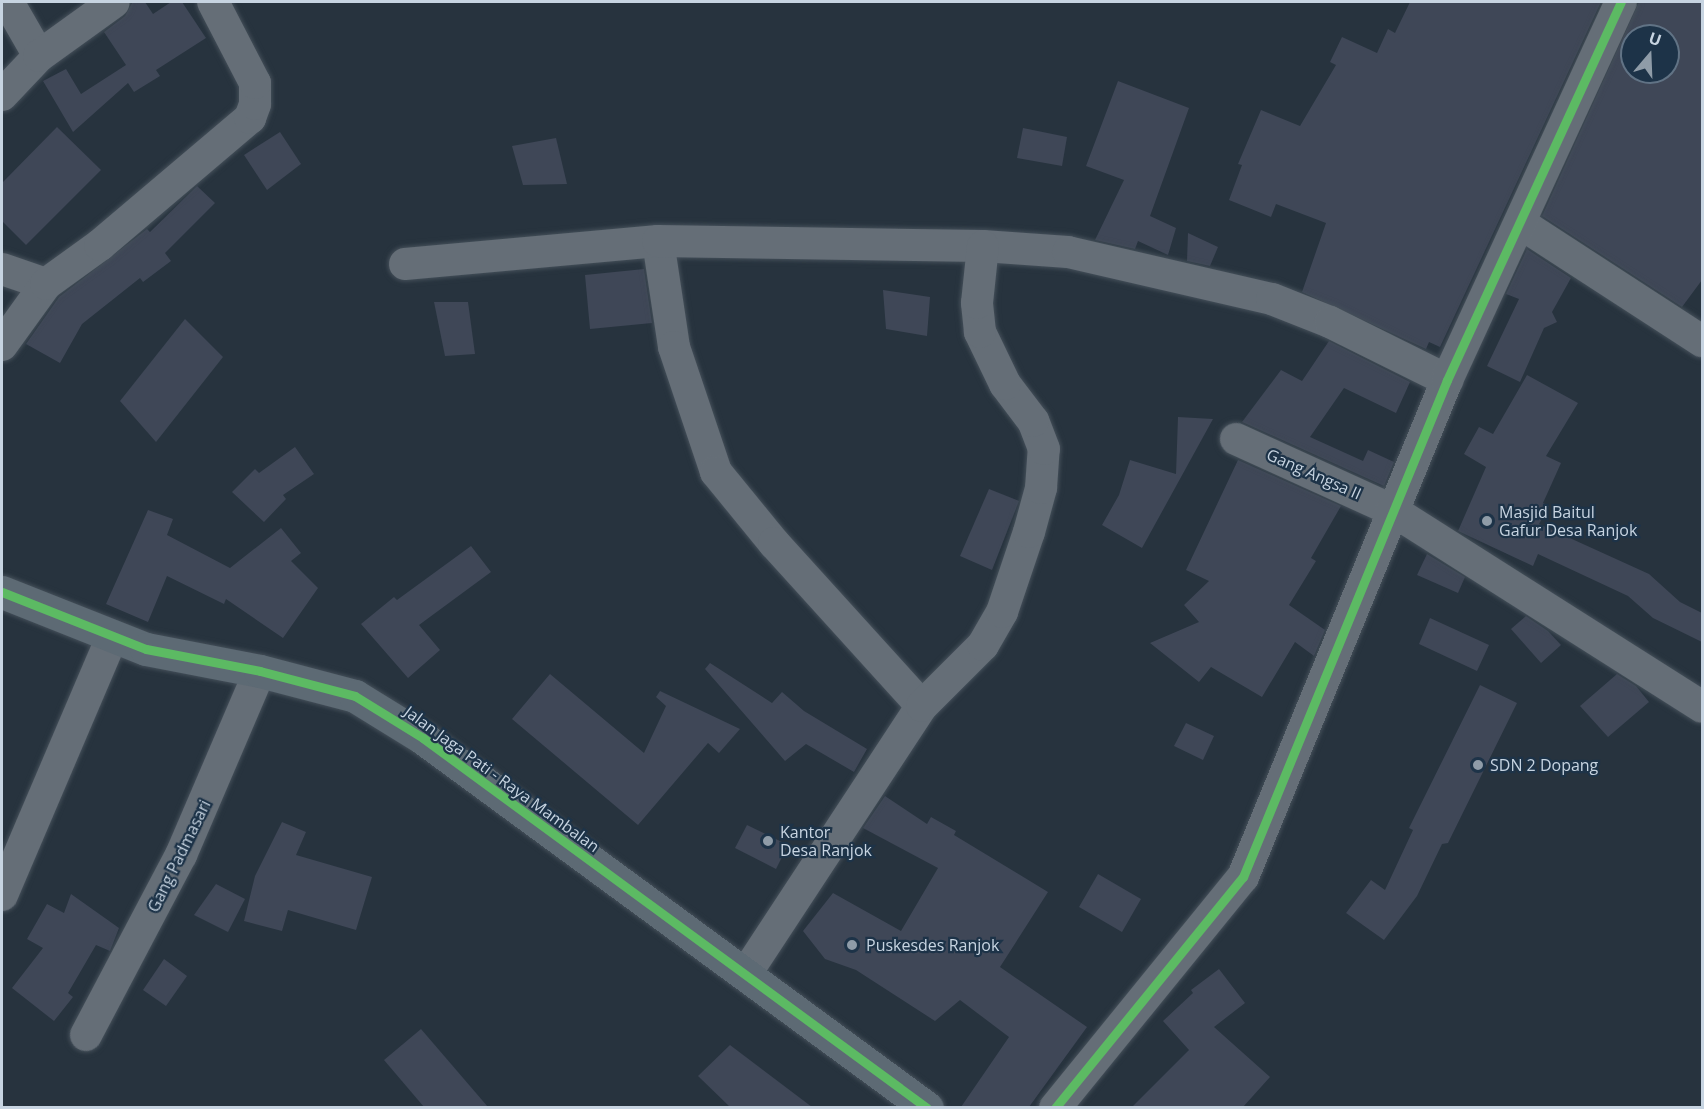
<!DOCTYPE html>
<style>
body{margin:0}
#map{position:relative;width:1704px;height:1109px;overflow:hidden;background:#27333e;font-family:"Open Sans",sans-serif}
div>[style]{position:absolute}
.building>*{inset:0;background:#3f4757}
.roads{filter:drop-shadow(0 0 2px #444f59) drop-shadow(0 0 2px #444f59)}
.street>*{height:32px;margin:-16px;padding:0 16px;transform-origin:16px;border-radius:16px;background:#656e77}
.secondary>*{height:33px;margin:-16.5px;padding:0 16.5px;transform-origin:16.5px;border-radius:16.5px;background:#5d6a74}
.cycleway>*{height:9px;margin:-4.5px;padding:0 4.5px;transform-origin:4.5px;border-radius:4.5px;background:#5cba63}
.dots>*{width:16px;height:16px;translate:-50% -50%;box-sizing:border-box;border:3px solid #1d3348;border-radius:50%}
span{translate:-50% -50%;white-space:nowrap;text-align:center;line-height:1.15;-webkit-text-stroke:4.5px #1d3348;paint-order:stroke}
.street-label{font-size:16px;color:#c7d4e1}
.poi-label{font-size:16px;color:#c7d4e1}
.left{translate:0 -50%;text-align:left}
.frame{position:absolute;inset:0;border:3px solid #c7d4e1;pointer-events:none}
.north{position:absolute;left:1620px;top:24px;width:60px;height:60px;box-sizing:border-box;background:#1d3348;border:2px solid #617385;border-radius:50%;rotate:19deg;font-size:16px;font-weight:700;line-height:24px;text-align:center;color:#c7d4e1}
.north::after{content:'';display:block;margin:auto;width:21px;height:27px;background:#8f9ca8;clip-path:polygon(50% 0,100% 100%,50% 72%,0 100%)}
</style>
<div id="map">
<div class="building">
<div style="clip-path:polygon(145px 2px,153px 14px,171px 2px,182px 2px,206px 38px,156px 70px,160px 76px,134px 92px,128px 83px,73px 132px,43px 81px,66px 69px,81px 94px,126px 65px,104px 32px,125px 16px,132px 3px)"></div>
<div style="clip-path:polygon(1410px 2px,1601px 2px,1440px 347px,1429px 342px,1426px 349px,1302px 292px,1326px 223px,1276px 204px,1271px 217px,1229px 200px,1242px 165px,1238px 164px,1261px 110px,1300px 126px,1336px 65px,1330px 62px,1342px 37px,1377px 53px,1388px 29px,1395px 33px)"></div>
<div style="clip-path:polygon(evenodd,1639px 2px,1702px 2px,1702px 280px,1682px 307px,1542px 216px,1639px 2px,1632px 36px,1668px 36px,1668px 72px,1632px 72px,1632px 36px)"></div>
<div style="clip-path:polygon(1118px 81px,1189px 108px,1150px 216px,1176px 228px,1168px 255px,1138px 241px,1135px 249px,1095px 240px,1124px 180px,1086px 166px)"></div>
<div style="clip-path:polygon(57px 127px,101px 170px,26px 245px,2px 221px,2px 183px)"></div>
<div style="clip-path:polygon(1023px 128px,1067px 137px,1062px 166px,1017px 158px)"></div>
<div style="clip-path:polygon(280px 132px,301px 164px,267px 190px,244px 155px)"></div>
<div style="clip-path:polygon(556px 138px,567px 184px,523px 185px,512px 146px)"></div>
<div style="clip-path:polygon(197px 186px,215px 203px,165px 253px,171px 261px,143px 282px,140px 278px,82px 324px,60px 363px,26px 344px,59px 297px,147px 229px,150px 232px)"></div>
<div style="clip-path:polygon(1188px 233px,1218px 247px,1210px 266px,1187px 261px)"></div>
<div style="clip-path:polygon(1527px 249px,1571px 278px,1552px 312px,1557px 322px,1544px 328px,1520px 382px,1487px 366px,1519px 299px,1506px 294px)"></div>
<div style="clip-path:polygon(644px 269px,652px 323px,590px 329px,585px 275px)"></div>
<div style="clip-path:polygon(883px 290px,930px 297px,927px 336px,886px 329px)"></div>
<div style="clip-path:polygon(434px 302px,468px 302px,475px 354px,445px 356px)"></div>
<div style="clip-path:polygon(185px 319px,223px 357px,156px 442px,120px 401px)"></div>
<div style="clip-path:polygon(1329px 341px,1410px 382px,1396px 413px,1344px 388px,1310px 437px,1363px 461px,1368px 450px,1394px 462px,1384px 486px,1242px 422px,1281px 370px,1302px 381px)"></div>
<div style="clip-path:polygon(1527px 375px,1578px 403px,1546px 456px,1561px 463px,1543px 503px,1549px 506px,1539px 524px,1649px 574px,1680px 602px,1702px 613px,1702px 642px,1653px 618px,1628px 596px,1538px 554px,1533px 566px,1458px 531px,1486px 467px,1464px 454px,1479px 427px,1493px 434px)"></div>
<div style="clip-path:polygon(1178px 417px,1213px 419px,1142px 548px,1102px 525px,1119px 495px,1130px 460px,1176px 474px)"></div>
<div style="clip-path:polygon(295px 447px,314px 474px,283px 495px,286px 499px,264px 522px,232px 492px,255px 469px,259px 473px)"></div>
<div style="clip-path:polygon(1238px 460px,1341px 506px,1311px 558px,1316px 561px,1289px 605px,1325px 630px,1314px 656px,1295px 642px,1262px 697px,1211px 667px,1199px 682px,1150px 643px,1199px 622px,1184px 605px,1209px 581px,1186px 570px)"></div>
<div style="clip-path:polygon(989px 489px,1019px 501px,992px 570px,960px 556px)"></div>
<div style="clip-path:polygon(148px 510px,173px 519px,167px 535px,230px 568px,281px 528px,301px 553px,291px 561px,318px 588px,283px 638px,226px 599px,224px 604px,167px 576px,148px 622px,106px 604px)"></div>
<div style="clip-path:polygon(471px 546px,491px 572px,419px 625px,440px 650px,408px 678px,361px 624px,394px 597px,397px 600px)"></div>
<div style="clip-path:polygon(1427px 554px,1465px 577px,1458px 593px,1417px 575px)"></div>
<div style="clip-path:polygon(1526px 616px,1548px 631px,1561px 645px,1541px 663px,1511px 629px)"></div>
<div style="clip-path:polygon(1430px 618px,1489px 645px,1477px 671px,1419px 644px)"></div>
<div style="clip-path:polygon(710px 663px,772px 703px,782px 692px,804px 711px,867px 749px,854px 772px,806px 744px,785px 761px,705px 669px)"></div>
<div style="clip-path:polygon(550px 674px,644px 753px,666px 706px,656px 697px,660px 691px,740px 729px,719px 753px,708px 743px,638px 825px,512px 719px)"></div>
<div style="clip-path:polygon(1617px 674px,1636px 686px,1649px 702px,1608px 737px,1580px 706px)"></div>
<div style="clip-path:polygon(1480px 685px,1517px 703px,1448px 843px,1442px 844px,1417px 896px,1384px 940px,1346px 913px,1371px 880px,1385px 890px,1413px 830px,1409px 828px)"></div>
<div style="clip-path:polygon(1186px 723px,1214px 736px,1203px 760px,1174px 746px)"></div>
<div style="clip-path:polygon(885px 796px,927px 824px,931px 817px,956px 831px,954px 835px,1048px 892px,1000px 967px,1087px 1027px,1029px 1107px,961px 1107px,1009px 1037px,960px 1000px,935px 1021px,856px 970px,825px 959px,803px 931px,833px 893px,901px 931px,938px 868px,863px 828px)"></div>
<div style="clip-path:polygon(282px 822px,306px 832px,296px 855px,372px 877px,356px 930px,288px 910px,282px 931px,244px 921px,255px 876px)"></div>
<div style="clip-path:polygon(747px 825px,788px 845px,776px 869px,735px 848px)"></div>
<div style="clip-path:polygon(1098px 874px,1141px 899px,1122px 932px,1079px 907px)"></div>
<div style="clip-path:polygon(216px 884px,245px 899px,228px 932px,194px 915px)"></div>
<div style="clip-path:polygon(71px 894px,119px 928px,110px 951px,96px 945px,68px 993px,73px 997px,54px 1021px,12px 988px,43px 948px,27px 939px,47px 904px,64px 913px)"></div>
<div style="clip-path:polygon(164px 959px,187px 976px,166px 1006px,143px 990px)"></div>
<div style="clip-path:polygon(1219px 969px,1245px 1003px,1214px 1027px,1270px 1077px,1243px 1107px,1132px 1107px,1189px 1050px,1163px 1021px,1193px 993px,1191px 990px)"></div>
<div style="clip-path:polygon(421px 1029px,488px 1107px,424px 1107px,384px 1060px)"></div>
<div style="clip-path:polygon(730px 1045px,812px 1107px,730px 1107px,698px 1076px)"></div>
</div>
<div class="roads">
<div class="street">
<div style="left:8px;top:2px;width:62px;rotate:60.1deg"></div>
<div style="left:2px;top:95px;width:54px;rotate:-46.5deg"></div>
<div style="left:39px;top:56px;width:92px;rotate:-35.8deg"></div>
<div style="left:1520px;top:223px;width:217px;rotate:33deg"></div>
<div style="left:658px;top:241px;width:107px;rotate:81.4deg"></div>
<div style="left:674px;top:347px;width:132px;rotate:71.4deg"></div>
<div style="left:716px;top:472px;width:92px;rotate:50.8deg"></div>
<div style="left:774px;top:543px;width:220px;rotate:47.8deg"></div>
<div style="left:405px;top:264px;width:254px;rotate:-5.2deg"></div>
<div style="left:658px;top:241px;width:325px;rotate:0.9deg"></div>
<div style="left:983px;top:246px;width:85px;rotate:4deg"></div>
<div style="left:1068px;top:252px;width:209px;rotate:13deg"></div>
<div style="left:1272px;top:299px;width:62px;rotate:21.6deg"></div>
<div style="left:1330px;top:322px;width:131px;rotate:26.4deg"></div>
<div style="left:2px;top:269px;width:46px;rotate:18.8deg"></div>
<div style="left:2px;top:345px;width:75px;rotate:-54.2deg"></div>
<div style="left:46px;top:284px;width:67px;rotate:-35.8deg"></div>
<div style="left:100px;top:245px;width:197px;rotate:-40.3deg"></div>
<div style="left:250px;top:118px;width:15px;rotate:-70deg"></div>
<div style="left:255px;top:104px;width:21px;rotate:-90deg"></div>
<div style="left:255px;top:83px;width:91px;rotate:-117.4deg"></div>
<div style="left:1236px;top:439px;width:171px;rotate:24.5deg"></div>
<div style="left:1392px;top:510px;width:367px;rotate:32.4deg"></div>
<div style="left:2px;top:895px;width:280px;rotate:-66.9deg"></div>
<div style="left:745px;top:975px;width:322px;rotate:-56.7deg"></div>
<div style="left:922px;top:706px;width:86px;rotate:-45deg"></div>
<div style="left:983px;top:645px;width:38px;rotate:-60deg"></div>
<div style="left:1002px;top:612px;width:84px;rotate:-71.4deg"></div>
<div style="left:1029px;top:532px;width:46px;rotate:-74.7deg"></div>
<div style="left:1041px;top:488px;width:39px;rotate:-86deg"></div>
<div style="left:1044px;top:449px;width:30px;rotate:-111deg"></div>
<div style="left:1033px;top:421px;width:46px;rotate:-127.1deg"></div>
<div style="left:1005px;top:384px;width:58px;rotate:-115.7deg"></div>
<div style="left:980px;top:332px;width:29px;rotate:-96deg"></div>
<div style="left:977px;top:303px;width:57px;rotate:-84deg"></div>
<div style="left:86px;top:1035px;width:204px;rotate:-62.2deg"></div>
<div style="left:181px;top:855px;width:200px;rotate:-66.8deg"></div>
<div style="left:1055px;top:1108px;width:298px;rotate:-50.9deg"></div>
<div style="left:1243px;top:877px;width:537px;rotate:-67.68deg"></div>
<div style="left:1447px;top:380px;width:416px;rotate:-65.3deg"></div>
</div>
<div class="secondary">
<div style="left:2px;top:592px;width:155px;rotate:21.6deg"></div>
<div style="left:146px;top:649px;width:116px;rotate:10.9deg"></div>
<div style="left:260px;top:671px;width:98px;rotate:14.7deg"></div>
<div style="left:355px;top:696px;width:80px;rotate:31.7deg"></div>
<div style="left:423px;top:738px;width:625px;rotate:36.28deg"></div>
</div>
</div>
<div class="cycleway">
<div style="left:2px;top:592px;width:155px;rotate:21.6deg"></div>
<div style="left:146px;top:649px;width:116px;rotate:10.9deg"></div>
<div style="left:260px;top:671px;width:98px;rotate:14.7deg"></div>
<div style="left:355px;top:696px;width:80px;rotate:31.7deg"></div>
<div style="left:423px;top:738px;width:625px;rotate:36.28deg"></div>
<div style="left:1055px;top:1108px;width:298px;rotate:-50.9deg"></div>
<div style="left:1243px;top:877px;width:537px;rotate:-67.68deg"></div>
<div style="left:1447px;top:380px;width:416px;rotate:-65.3deg"></div>
</div>
<div class="dots">
<div style="left:1487px;top:521px;background:#8f9ca8"></div>
<div style="left:1478px;top:765px;background:#8f9ca8"></div>
<div style="left:768px;top:841px;background:#8f9ca8"></div>
<div style="left:852px;top:945px;background:#8f9ca8"></div>
</div>
<div class="street-label">
<span style="left:1314px;top:474px;rotate:24deg">Gang Angsa II</span>
<span style="left:502px;top:779px;rotate:36deg">Jalan Jaga Pati - Raya Mambalan</span>
<span style="left:179px;top:856px;rotate:-64deg">Gang Padmasari</span>
</div>
<div class="poi-label">
<span class="left" style="left:1499px;top:521px">Masjid Baitul<br>Gafur Desa Ranjok</span>
<span class="left" style="left:1490px;top:765px">SDN 2 Dopang</span>
<span class="left" style="left:780px;top:841px">Kantor<br>Desa Ranjok</span>
<span class="left" style="left:866px;top:945px">Puskesdes Ranjok</span>
</div>
<div class="frame"></div>
<div class="north">U</div>
</div>
